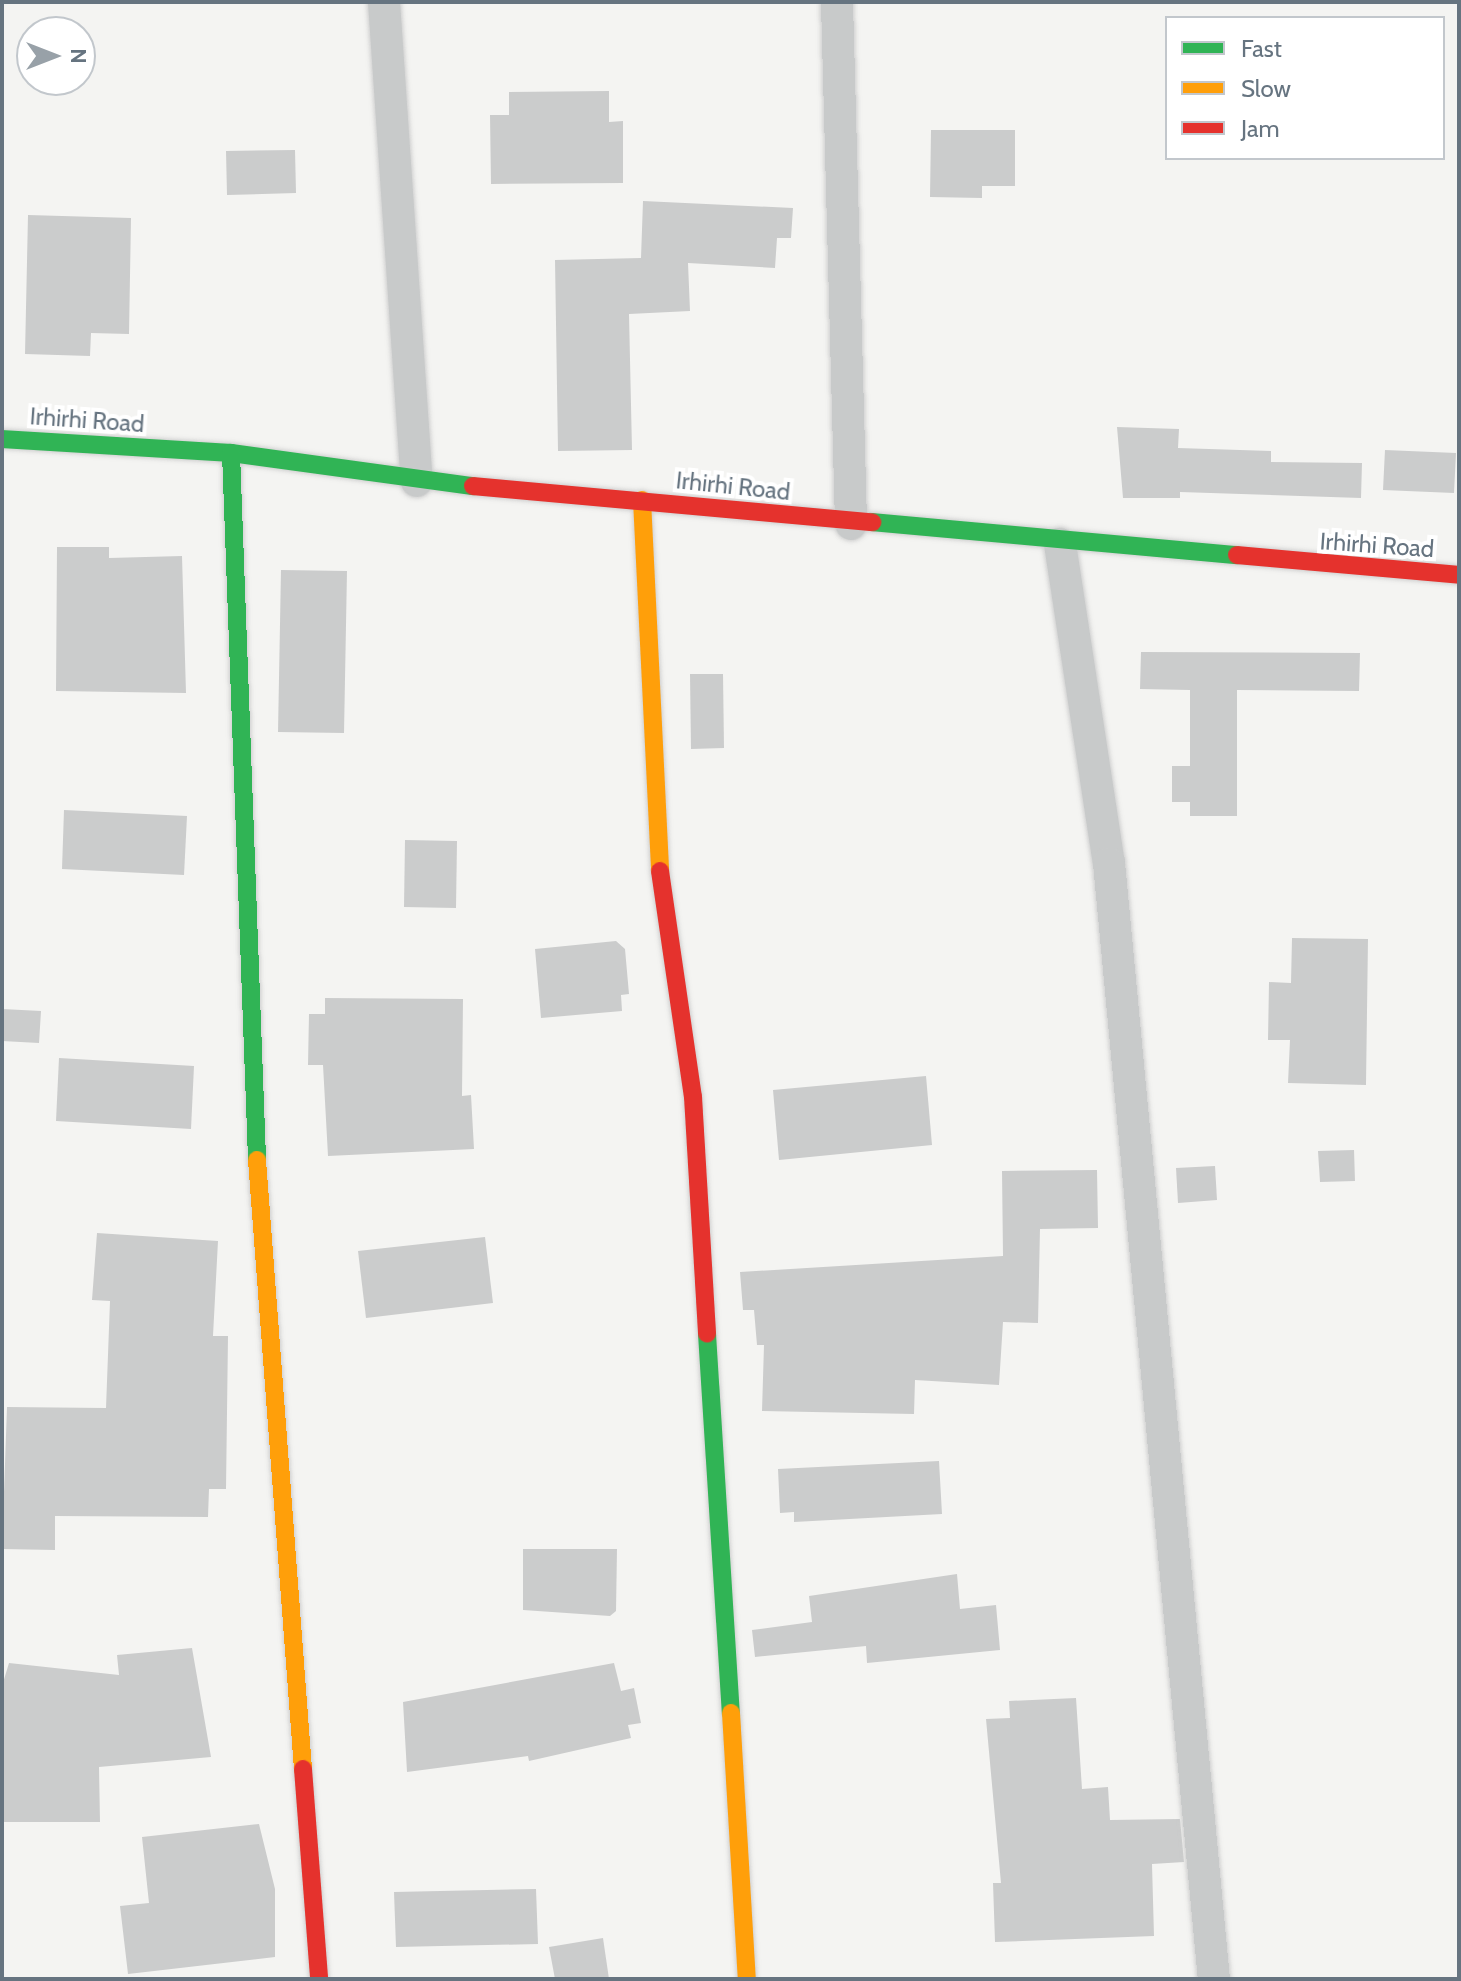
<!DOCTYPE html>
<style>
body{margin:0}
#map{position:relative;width:1461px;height:1981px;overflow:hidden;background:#f4f4f2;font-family:Cabin,sans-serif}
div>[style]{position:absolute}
.building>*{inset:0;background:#cbcccc}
.roads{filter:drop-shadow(0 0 2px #d0d0d0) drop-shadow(0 0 2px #d0d0d0)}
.street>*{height:32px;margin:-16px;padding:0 16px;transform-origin:16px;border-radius:16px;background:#c8caca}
.fast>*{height:18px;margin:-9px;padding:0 9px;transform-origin:9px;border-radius:9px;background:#30b455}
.slow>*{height:18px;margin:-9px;padding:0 9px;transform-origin:9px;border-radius:9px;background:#ff9f0a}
.jam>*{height:18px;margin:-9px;padding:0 9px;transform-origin:9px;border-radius:9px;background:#e5322d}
span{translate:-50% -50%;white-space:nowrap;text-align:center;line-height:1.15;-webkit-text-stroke:8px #fff;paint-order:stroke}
.street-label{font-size:24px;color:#667480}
.frame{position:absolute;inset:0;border:4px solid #667480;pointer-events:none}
.legend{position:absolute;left:1165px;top:16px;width:280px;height:144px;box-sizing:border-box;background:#fff;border:2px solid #c2c7cc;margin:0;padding:10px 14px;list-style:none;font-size:24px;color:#667480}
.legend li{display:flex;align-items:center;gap:16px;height:40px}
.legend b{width:40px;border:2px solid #c2c7cc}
.north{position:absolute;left:16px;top:16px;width:80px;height:80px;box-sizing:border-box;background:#fff;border:2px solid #c2c7cc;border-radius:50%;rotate:90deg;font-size:22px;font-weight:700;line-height:32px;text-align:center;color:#667480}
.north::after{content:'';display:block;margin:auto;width:28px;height:36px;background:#98a1a8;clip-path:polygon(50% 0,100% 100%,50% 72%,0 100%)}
</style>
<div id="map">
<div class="building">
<div style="clip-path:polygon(609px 91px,609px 122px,623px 121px,623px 183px,491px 184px,490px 115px,509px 115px,509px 92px)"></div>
<div style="clip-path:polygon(931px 130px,1015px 130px,1015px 186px,982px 186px,982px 198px,930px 197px)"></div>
<div style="clip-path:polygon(295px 150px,296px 193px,227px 195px,226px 151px)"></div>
<div style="clip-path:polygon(643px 201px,793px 208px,791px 238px,777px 238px,775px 268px,688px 263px,690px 311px,629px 314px,632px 450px,558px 451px,555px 260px,641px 258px)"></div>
<div style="clip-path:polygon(28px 215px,131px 218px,129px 334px,91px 333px,90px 356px,25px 354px)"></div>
<div style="clip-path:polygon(1117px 427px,1179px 429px,1178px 448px,1271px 451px,1271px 462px,1362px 463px,1361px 498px,1180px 492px,1180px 498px,1123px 498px)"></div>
<div style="clip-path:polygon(1385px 450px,1456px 453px,1454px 493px,1383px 490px)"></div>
<div style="clip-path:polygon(57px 547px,109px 547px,109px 558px,182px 556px,186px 693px,56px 691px)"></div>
<div style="clip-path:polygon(281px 570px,347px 571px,344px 733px,278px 732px)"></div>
<div style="clip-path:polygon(1141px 652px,1360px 653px,1359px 691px,1237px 690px,1237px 816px,1190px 816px,1190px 802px,1172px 802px,1172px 766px,1190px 766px,1190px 690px,1140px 689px)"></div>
<div style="clip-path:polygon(690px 674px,723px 674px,724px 748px,691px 749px)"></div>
<div style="clip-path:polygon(64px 810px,187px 816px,184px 875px,62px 869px)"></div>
<div style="clip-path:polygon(405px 840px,457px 841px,456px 908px,404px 907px)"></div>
<div style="clip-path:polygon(1292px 938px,1368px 939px,1366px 1085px,1288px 1083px,1290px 1040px,1268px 1040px,1269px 982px,1291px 983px)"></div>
<div style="clip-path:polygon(616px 941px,625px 949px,629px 994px,621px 995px,622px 1011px,541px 1018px,535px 949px)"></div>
<div style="clip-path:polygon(325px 998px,463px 999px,462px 1096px,471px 1095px,474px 1149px,328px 1156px,323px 1065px,308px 1065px,309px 1014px,325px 1014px)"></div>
<div style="clip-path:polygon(2px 1009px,41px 1011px,39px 1043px,2px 1041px)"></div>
<div style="clip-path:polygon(59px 1058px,194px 1066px,191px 1129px,56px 1121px)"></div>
<div style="clip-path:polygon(926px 1076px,932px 1145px,779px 1160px,773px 1090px)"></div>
<div style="clip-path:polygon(1354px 1150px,1355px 1181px,1320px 1182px,1318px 1151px)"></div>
<div style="clip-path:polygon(1215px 1166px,1217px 1200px,1178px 1203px,1176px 1168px)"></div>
<div style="clip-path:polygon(1097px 1170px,1098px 1228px,1040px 1229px,1038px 1323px,1003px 1322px,999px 1385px,915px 1380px,914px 1414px,762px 1411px,764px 1345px,757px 1345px,754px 1310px,743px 1310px,740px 1272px,1003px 1256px,1002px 1171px)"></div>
<div style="clip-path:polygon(97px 1233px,218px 1241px,213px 1336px,228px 1336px,226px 1489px,209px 1489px,208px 1517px,55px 1516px,55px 1550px,2px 1549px,7px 1407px,106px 1408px,110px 1301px,92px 1300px)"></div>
<div style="clip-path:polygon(485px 1237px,493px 1303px,366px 1318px,358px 1251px)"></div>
<div style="clip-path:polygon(939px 1461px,942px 1514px,794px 1522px,794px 1512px,780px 1513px,778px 1469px)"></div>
<div style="clip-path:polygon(523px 1549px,617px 1549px,616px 1611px,610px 1616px,523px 1610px)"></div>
<div style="clip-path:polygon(957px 1574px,960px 1609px,996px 1605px,1000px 1650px,867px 1663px,866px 1646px,755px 1657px,752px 1630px,812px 1622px,809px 1596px)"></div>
<div style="clip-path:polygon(192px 1648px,211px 1757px,99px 1767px,100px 1822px,2px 1822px,2px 1686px,9px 1663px,119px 1675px,117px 1655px)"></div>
<div style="clip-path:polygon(614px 1663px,621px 1691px,634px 1688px,641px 1723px,628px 1725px,631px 1738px,529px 1761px,528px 1756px,407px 1772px,403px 1702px)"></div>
<div style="clip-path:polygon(1076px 1698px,1082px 1789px,1108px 1787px,1110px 1820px,1180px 1819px,1184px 1862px,1152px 1864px,1154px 1936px,995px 1942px,993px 1883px,1001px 1883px,986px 1719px,1010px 1718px,1009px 1701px)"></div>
<div style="clip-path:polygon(259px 1824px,275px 1889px,275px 1957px,128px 1974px,120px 1906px,149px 1903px,142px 1837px)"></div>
<div style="clip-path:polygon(536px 1889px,538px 1944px,396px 1947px,394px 1892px)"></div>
<div style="clip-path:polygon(603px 1938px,609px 1979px,555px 1979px,549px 1947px)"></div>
</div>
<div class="roads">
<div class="street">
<div style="left:384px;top:2px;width:480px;rotate:86.1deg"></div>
<div style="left:837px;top:2px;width:522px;rotate:88.46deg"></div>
<div style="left:1060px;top:544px;width:323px;rotate:81.3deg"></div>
<div style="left:1109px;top:863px;width:1121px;rotate:84.63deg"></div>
</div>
<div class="fast">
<div style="left:2px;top:439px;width:229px;rotate:3.5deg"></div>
<div style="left:231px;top:453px;width:244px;rotate:7.8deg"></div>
<div style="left:231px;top:453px;width:707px;rotate:87.89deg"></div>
<div style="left:872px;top:522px;width:366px;rotate:5.2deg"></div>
<div style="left:707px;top:1334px;width:380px;rotate:86.4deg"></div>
</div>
<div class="slow">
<div style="left:642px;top:500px;width:371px;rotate:87.2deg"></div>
<div style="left:257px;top:1160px;width:611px;rotate:85.68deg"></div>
<div style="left:731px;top:1713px;width:266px;rotate:86.6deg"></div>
</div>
<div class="jam">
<div style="left:473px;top:486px;width:401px;rotate:5.2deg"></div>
<div style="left:1237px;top:555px;width:223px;rotate:5.1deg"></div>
<div style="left:660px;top:871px;width:228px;rotate:81.7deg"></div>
<div style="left:693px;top:1097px;width:237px;rotate:86.6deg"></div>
<div style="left:303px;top:1769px;width:211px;rotate:85.6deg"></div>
</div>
</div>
<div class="street-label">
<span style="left:87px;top:420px;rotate:4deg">Irhirhi Road</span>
<span style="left:733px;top:486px;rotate:6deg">Irhirhi Road</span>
<span style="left:1377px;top:545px;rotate:4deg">Irhirhi Road</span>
</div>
<div class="frame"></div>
<ul class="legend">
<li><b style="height:10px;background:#30b455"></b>Fast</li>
<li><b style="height:10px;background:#ff9f0a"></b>Slow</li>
<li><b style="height:10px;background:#e5322d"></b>Jam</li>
</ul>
<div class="north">N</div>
</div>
